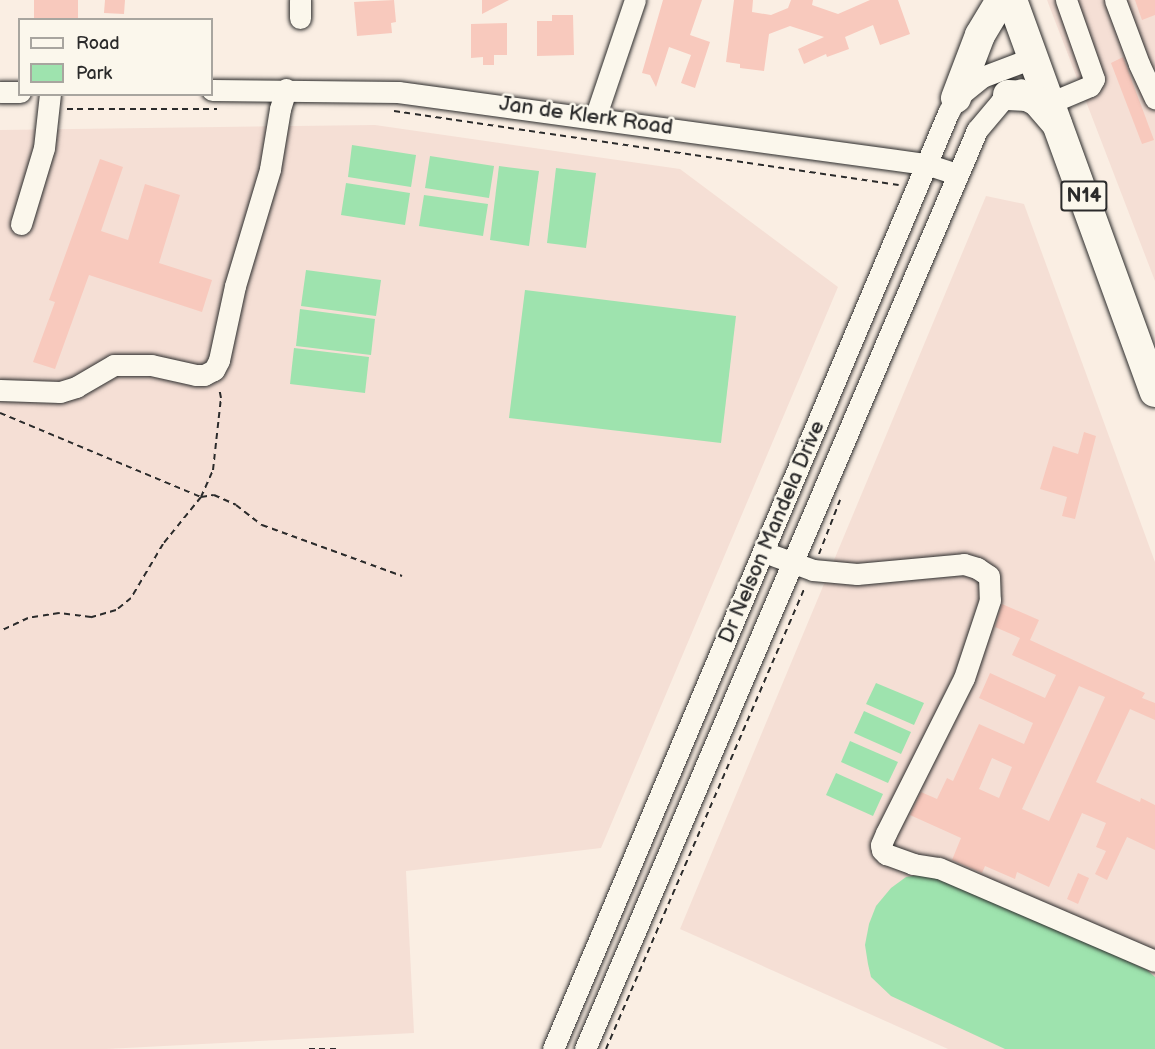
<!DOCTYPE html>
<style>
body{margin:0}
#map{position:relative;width:1155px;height:1049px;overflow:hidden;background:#faeee3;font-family:"Balsamiq Sans",sans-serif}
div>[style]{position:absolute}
.built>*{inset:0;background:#f5dfd5}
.green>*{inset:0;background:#9ee3ae}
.building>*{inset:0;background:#f8c9bd}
.path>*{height:2px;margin-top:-1px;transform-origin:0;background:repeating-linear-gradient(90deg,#2b2b2b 0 6px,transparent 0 10.5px)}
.roads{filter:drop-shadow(0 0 2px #2b2b2b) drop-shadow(0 0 2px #2b2b2b)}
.minor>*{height:21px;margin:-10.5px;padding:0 10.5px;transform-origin:10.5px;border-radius:10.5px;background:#fbf7ec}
.highway>*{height:30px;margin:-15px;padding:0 15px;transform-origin:15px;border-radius:15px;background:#fbf7ec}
span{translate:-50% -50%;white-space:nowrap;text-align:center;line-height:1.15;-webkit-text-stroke:5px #fbf7ec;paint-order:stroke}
.shield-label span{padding:2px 4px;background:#fbf7ec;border:2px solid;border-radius:4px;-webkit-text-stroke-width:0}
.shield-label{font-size:20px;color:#2b2b2b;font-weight:700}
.street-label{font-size:21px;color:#2b2b2b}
.legend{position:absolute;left:18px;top:18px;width:195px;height:78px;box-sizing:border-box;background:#fbf7ec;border:2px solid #a8a59f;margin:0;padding:8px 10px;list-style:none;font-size:18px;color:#2b2b2b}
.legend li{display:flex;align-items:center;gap:12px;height:30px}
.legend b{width:30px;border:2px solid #a8a59f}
</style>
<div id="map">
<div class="built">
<div style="clip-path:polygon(1047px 0,1155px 0,1155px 281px,1102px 143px)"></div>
<div style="clip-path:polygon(375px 125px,680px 169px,838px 287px,601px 848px,406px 871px,414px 1033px,106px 1049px,0 1049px,0 130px)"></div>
<div style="clip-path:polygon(986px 196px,1024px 204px,1155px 562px,1155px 1049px,948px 1049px,680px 929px)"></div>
</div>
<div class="green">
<div style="clip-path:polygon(352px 145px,416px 155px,411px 187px,348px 177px)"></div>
<div style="clip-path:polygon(430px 156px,494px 166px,489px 198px,425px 188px)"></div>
<div style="clip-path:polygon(499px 166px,539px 171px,529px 246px,490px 240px)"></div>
<div style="clip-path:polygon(556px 168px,596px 173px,586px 248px,547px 243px)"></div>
<div style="clip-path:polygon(346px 183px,410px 193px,405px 225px,341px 215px)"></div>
<div style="clip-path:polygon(424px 195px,488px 204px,483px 236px,419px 226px)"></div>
<div style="clip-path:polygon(306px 270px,381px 280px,376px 316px,301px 306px)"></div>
<div style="clip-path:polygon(525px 290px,736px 316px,721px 443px,509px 418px)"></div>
<div style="clip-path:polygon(300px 309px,375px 319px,371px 355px,296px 346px)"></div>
<div style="clip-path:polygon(294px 348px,369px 357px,365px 393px,290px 384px)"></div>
<div style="clip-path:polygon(876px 683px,924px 703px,914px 725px,866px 704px)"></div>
<div style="clip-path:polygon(864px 711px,911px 732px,901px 754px,854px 733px)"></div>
<div style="clip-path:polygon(850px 741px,898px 762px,888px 783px,841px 762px)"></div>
<div style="clip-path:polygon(836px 773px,883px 794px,873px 816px,826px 795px)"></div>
<div style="clip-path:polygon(924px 874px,944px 876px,1147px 970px,1155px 977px,1155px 1049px,1005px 1049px,891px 996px,871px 977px,868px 964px,865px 945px,869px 924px,876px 906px,891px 888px,906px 877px)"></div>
</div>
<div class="building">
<div style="clip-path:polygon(34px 0,78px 0,78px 20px,34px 20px)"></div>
<div style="clip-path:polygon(105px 0,125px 0,124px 14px,104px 13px)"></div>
<div style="clip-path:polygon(394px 0,396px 22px,391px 23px,392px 33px,357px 36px,354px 2px)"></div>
<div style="clip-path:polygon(482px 0,509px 0,482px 14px)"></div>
<div style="clip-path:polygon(663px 0,702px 0,690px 35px,710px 42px,695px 88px,681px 83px,691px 55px,669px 47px,656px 87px,650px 75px,642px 73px)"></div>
<div style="clip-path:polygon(734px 0,753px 0,752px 12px,771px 15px,788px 8px,791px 0,813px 0,812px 5px,838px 14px,870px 0,898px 0,910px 34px,880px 45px,873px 25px,845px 37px,849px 49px,827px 57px,826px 54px,804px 64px,798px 49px,824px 37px,790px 26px,769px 34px,764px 71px,740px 68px,740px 64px,726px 62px)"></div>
<div style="clip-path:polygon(1135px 0,1155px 0,1155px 15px,1142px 20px)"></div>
<div style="clip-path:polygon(552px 15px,573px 15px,574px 55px,537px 56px,537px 21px,552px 21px)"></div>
<div style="clip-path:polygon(507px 23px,507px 55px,494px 55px,494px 65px,483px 65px,483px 57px,471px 58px,471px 24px)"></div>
<div style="clip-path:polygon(1123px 57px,1154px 140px,1142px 144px,1111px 63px)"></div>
<div style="clip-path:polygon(100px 159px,123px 167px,101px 231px,128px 240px,145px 184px,180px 195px,159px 263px,212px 280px,202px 312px,89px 275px,55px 369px,33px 362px,55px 302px,49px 300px)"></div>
<div style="clip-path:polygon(1084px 432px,1096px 436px,1075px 519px,1062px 516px,1067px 497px,1040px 489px,1053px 446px,1078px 454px)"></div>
<div style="clip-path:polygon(evenodd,1002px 604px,1039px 620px,1030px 640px,1145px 693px,1142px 698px,1155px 703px,1155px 720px,1130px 709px,1096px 782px,1140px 802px,1141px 798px,1155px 805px,1155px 850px,1127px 837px,1107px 880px,1095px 874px,1106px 851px,1096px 847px,1106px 823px,1082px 813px,1049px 887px,1017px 872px,1015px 879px,985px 866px,982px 873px,952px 860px,961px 838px,910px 815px,921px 792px,937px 799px,947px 778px,953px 781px,979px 724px,1024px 744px,1033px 723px,979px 698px,990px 673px,1045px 698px,1056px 675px,1012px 655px,1020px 638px,995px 627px,1002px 604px,1079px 686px,1105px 697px,1049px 821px,1022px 809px,1079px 686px,1002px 604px,992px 758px,1012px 767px,999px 798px,979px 789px,992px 758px)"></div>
<div style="clip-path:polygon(1078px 873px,1089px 878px,1078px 904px,1067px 899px)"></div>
</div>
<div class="path">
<div style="left:67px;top:109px;width:150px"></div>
<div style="left:394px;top:111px;width:510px;rotate:8.34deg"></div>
<div style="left:0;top:413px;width:218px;rotate:22.7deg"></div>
<div style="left:201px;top:497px;width:60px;rotate:129deg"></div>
<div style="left:163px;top:544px;width:63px;rotate:120.7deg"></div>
<div style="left:131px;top:598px;width:19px;rotate:141deg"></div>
<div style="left:116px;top:610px;width:26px;rotate:164deg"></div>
<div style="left:91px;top:617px;width:32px;rotate:-173deg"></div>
<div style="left:59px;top:613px;width:31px;rotate:171deg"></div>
<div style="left:28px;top:618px;width:31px;rotate:155deg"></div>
<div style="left:201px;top:497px;width:13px;rotate:-9deg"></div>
<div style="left:214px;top:495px;width:24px;rotate:24deg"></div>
<div style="left:236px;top:505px;width:33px;rotate:38deg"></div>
<div style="left:262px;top:525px;width:149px;rotate:20deg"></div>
<div style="left:201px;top:497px;width:30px;rotate:-66deg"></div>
<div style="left:213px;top:470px;width:72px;rotate:-83.7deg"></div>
<div style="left:221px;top:398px;width:10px;rotate:-101deg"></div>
<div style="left:819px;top:554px;width:58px;rotate:-68.7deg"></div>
<div style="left:309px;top:1049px;width:29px"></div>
<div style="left:606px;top:1049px;width:503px;rotate:-66.7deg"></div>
</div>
<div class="roads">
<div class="minor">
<div style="left:300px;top:0;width:18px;rotate:90deg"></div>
<div style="left:1115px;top:0;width:68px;rotate:69.4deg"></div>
<div style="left:1139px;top:64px;width:38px;rotate:65deg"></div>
<div style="left:212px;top:90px;width:186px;rotate:0.6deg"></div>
<div style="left:398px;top:92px;width:533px;rotate:7.77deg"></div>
<div style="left:926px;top:164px;width:33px;rotate:18deg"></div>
<div style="left:0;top:92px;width:20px"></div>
<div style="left:1052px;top:102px;width:41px;rotate:-22.8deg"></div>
<div style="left:1090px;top:86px;width:8px;rotate:-60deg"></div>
<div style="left:1094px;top:79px;width:84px;rotate:-109.5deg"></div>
<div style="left:595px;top:118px;width:125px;rotate:-71.3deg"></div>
<div style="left:21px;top:224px;width:79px;rotate:-73.2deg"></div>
<div style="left:44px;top:148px;width:54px;rotate:-83.7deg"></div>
<div style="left:0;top:390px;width:60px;rotate:1.9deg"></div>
<div style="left:60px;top:392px;width:17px;rotate:-17deg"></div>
<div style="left:76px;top:387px;width:44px;rotate:-30.1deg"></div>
<div style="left:114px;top:365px;width:37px"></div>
<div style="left:151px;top:365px;width:46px;rotate:12.5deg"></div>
<div style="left:196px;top:375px;width:8px"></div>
<div style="left:204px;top:375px;width:11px;rotate:-27deg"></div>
<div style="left:214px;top:370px;width:11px;rotate:-63deg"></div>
<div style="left:219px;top:360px;width:76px;rotate:-77.8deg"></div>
<div style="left:235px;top:286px;width:122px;rotate:-73.3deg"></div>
<div style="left:270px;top:169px;width:61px;rotate:-80.5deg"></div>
<div style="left:280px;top:109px;width:21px;rotate:-73deg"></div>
<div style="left:764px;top:552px;width:52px;rotate:20.2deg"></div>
<div style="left:813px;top:570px;width:44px;rotate:5.2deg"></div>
<div style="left:857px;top:574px;width:107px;rotate:-5.3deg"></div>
<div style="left:964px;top:564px;width:14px;rotate:17deg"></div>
<div style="left:977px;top:568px;width:14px;rotate:34deg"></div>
<div style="left:989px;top:576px;width:24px;rotate:88deg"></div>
<div style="left:990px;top:600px;width:82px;rotate:108.4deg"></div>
<div style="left:964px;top:678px;width:174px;rotate:116.7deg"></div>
<div style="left:886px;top:833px;width:13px;rotate:113deg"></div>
<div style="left:881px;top:845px;width:5px;rotate:79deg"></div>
<div style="left:882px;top:850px;width:6px;rotate:45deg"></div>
<div style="left:886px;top:854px;width:29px;rotate:20deg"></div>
<div style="left:913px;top:864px;width:26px;rotate:9deg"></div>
<div style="left:939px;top:868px;width:235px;rotate:23.3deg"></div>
<div style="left:553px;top:1049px;width:1016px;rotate:-67.12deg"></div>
<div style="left:948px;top:113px;width:17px;rotate:-62deg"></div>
<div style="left:956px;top:98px;width:33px;rotate:-39deg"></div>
<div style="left:982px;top:77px;width:57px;rotate:-20.7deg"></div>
<div style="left:585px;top:1049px;width:999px;rotate:-66.9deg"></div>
<div style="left:977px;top:130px;width:38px;rotate:-50deg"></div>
<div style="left:1001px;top:101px;width:23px;rotate:-31deg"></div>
</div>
<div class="highway">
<div style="left:1012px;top:0;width:417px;rotate:70deg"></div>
<div style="left:1008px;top:95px;width:19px;rotate:3deg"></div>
<div style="left:1027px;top:96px;width:11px;rotate:27deg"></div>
<div style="left:1037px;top:101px;width:30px;rotate:49deg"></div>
<div style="left:956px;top:98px;width:67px;rotate:-69.1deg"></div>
<div style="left:980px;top:35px;width:41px;rotate:-59deg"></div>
</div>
</div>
<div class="shield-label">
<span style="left:1084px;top:196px">N14</span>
</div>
<div class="street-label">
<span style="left:586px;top:116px;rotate:8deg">Jan de Klerk Road</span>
<span style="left:772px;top:532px;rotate:-67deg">Dr Nelson Mandela Drive</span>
</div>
<ul class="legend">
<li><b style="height:8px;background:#fbf7ec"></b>Road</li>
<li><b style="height:16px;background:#9ee3ae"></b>Park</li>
</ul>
</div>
